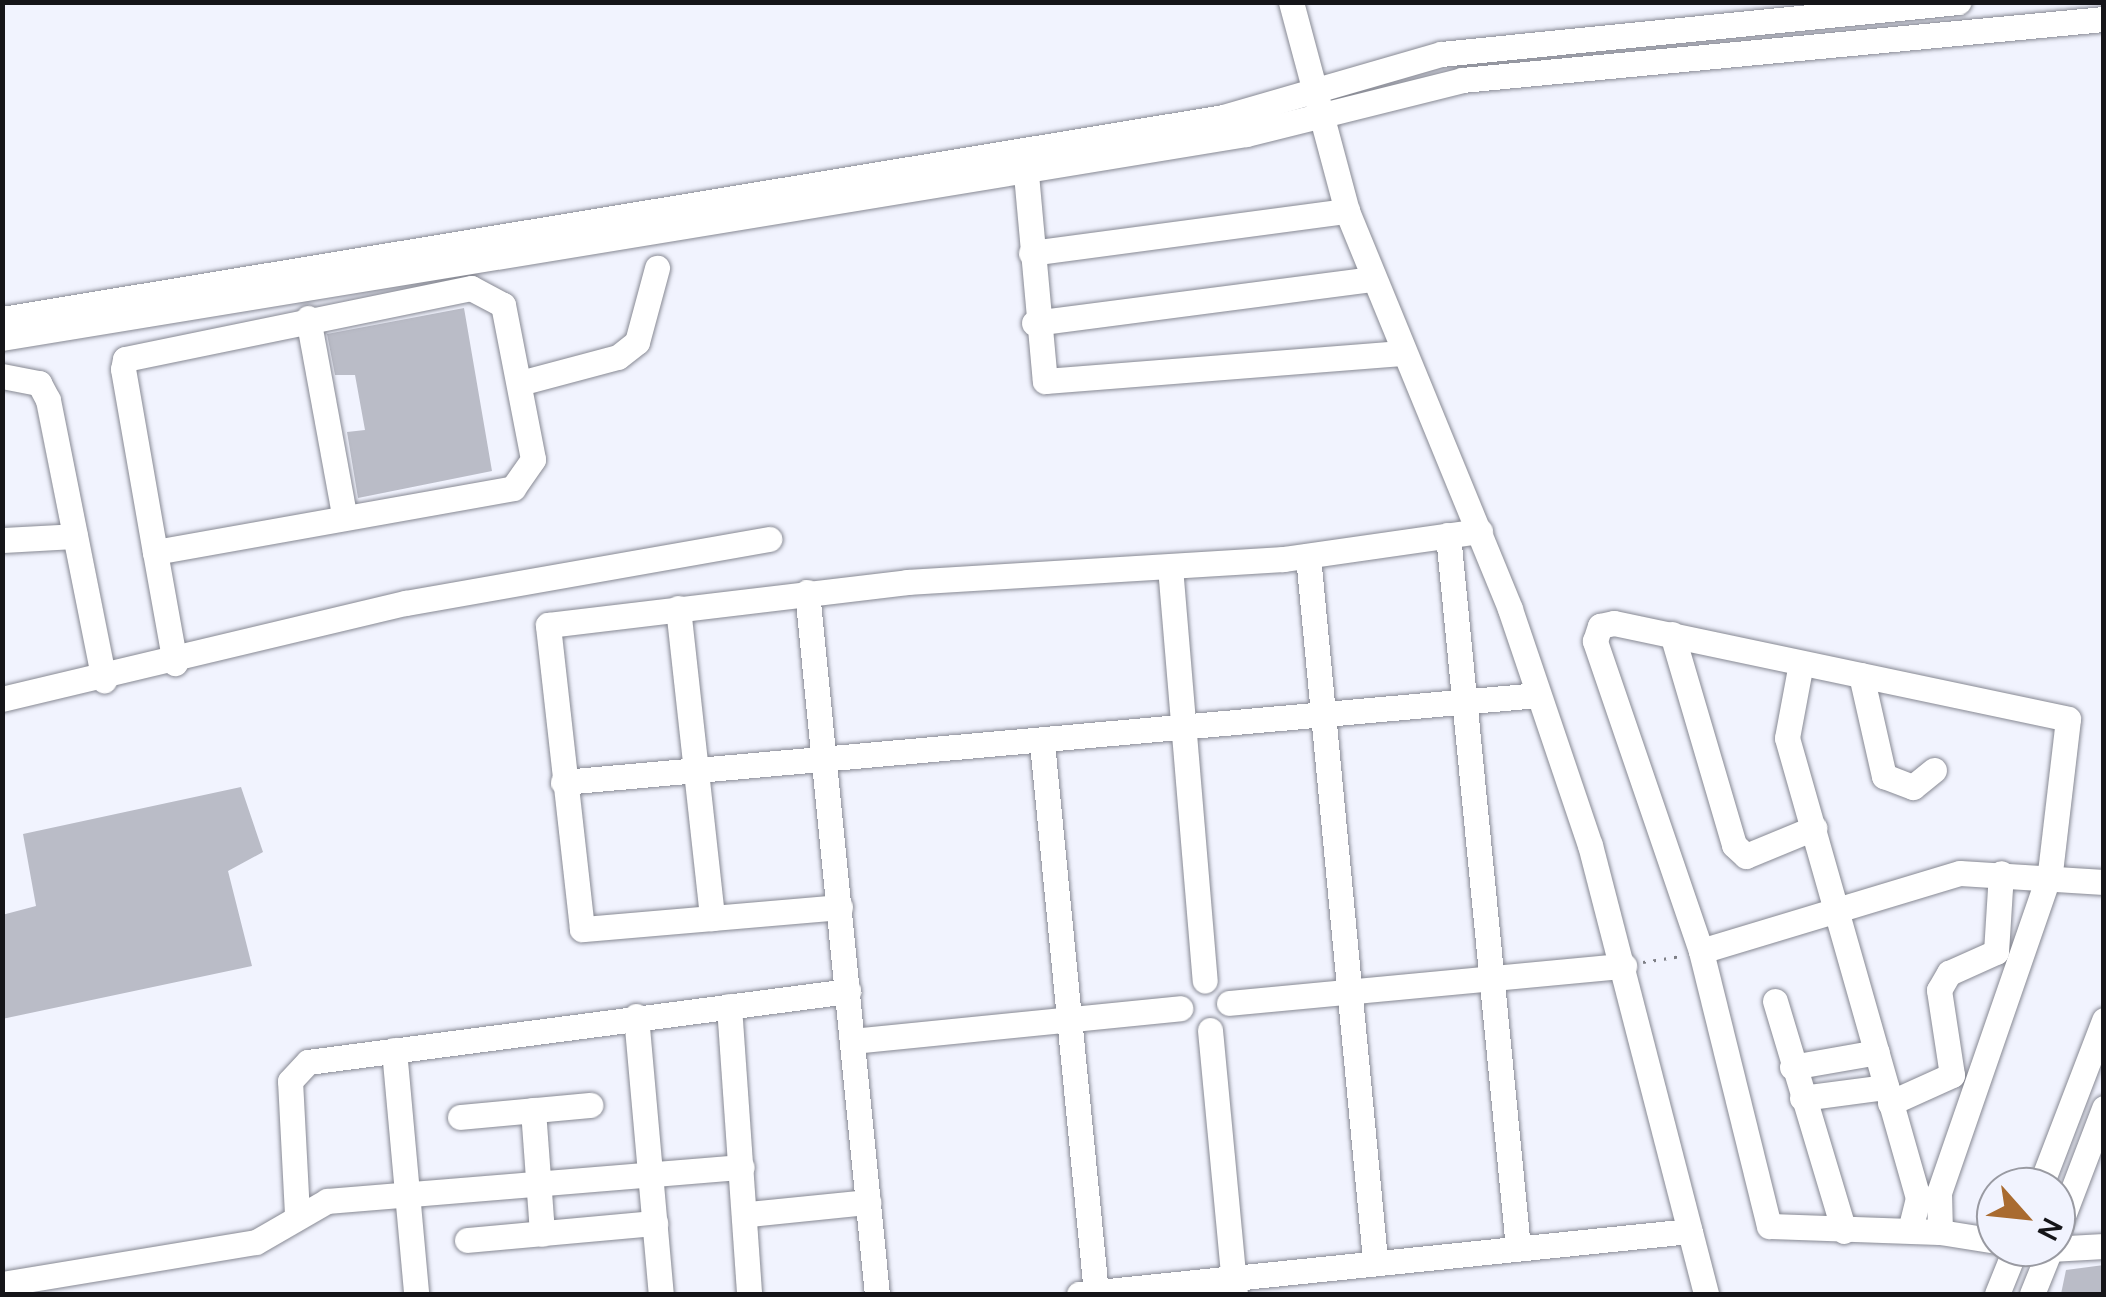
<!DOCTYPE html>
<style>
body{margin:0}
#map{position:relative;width:2106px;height:1297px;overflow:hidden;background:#f1f3fe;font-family:Manrope,sans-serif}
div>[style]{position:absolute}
.building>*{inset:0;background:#babcc7}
.path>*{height:2.5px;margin-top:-1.25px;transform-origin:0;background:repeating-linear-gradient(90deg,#7d7e85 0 2.5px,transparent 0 10.5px)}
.roads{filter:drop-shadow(0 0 2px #878993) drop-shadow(0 0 2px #878993)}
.minor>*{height:25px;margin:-12.5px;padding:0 12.5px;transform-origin:12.5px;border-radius:12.5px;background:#fff}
span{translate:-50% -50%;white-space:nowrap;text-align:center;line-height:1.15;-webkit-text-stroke:8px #f1f3fe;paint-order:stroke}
.frame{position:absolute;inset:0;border:5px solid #151519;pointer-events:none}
.north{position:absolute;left:1976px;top:1167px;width:100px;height:100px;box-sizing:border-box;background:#f1f3fe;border:2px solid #999aa2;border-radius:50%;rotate:117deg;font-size:28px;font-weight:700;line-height:40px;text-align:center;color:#151519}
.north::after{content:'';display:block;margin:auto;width:35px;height:45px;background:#a96b30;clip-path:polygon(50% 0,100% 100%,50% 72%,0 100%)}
</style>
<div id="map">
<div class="building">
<div style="clip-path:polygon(464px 308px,492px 471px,358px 498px,347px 432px,365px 430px,355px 375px,335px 375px,327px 334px)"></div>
<div style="clip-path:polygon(241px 787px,263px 852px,228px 871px,252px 966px,2px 1019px,2px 915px,36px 906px,23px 834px)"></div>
<div style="clip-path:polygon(2104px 1265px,2104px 1294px,2061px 1294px,2066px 1270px)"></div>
</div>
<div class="path">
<div style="left:1643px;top:962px;width:37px;rotate:-9deg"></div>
</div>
<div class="roads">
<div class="minor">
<div style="left:1291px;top:2px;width:216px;rotate:75deg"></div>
<div style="left:1347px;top:211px;width:430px;rotate:67.7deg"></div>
<div style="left:1510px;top:609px;width:249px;rotate:71.3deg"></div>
<div style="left:1590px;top:845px;width:464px;rotate:75.5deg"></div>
<div style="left:1024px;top:152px;width:230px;rotate:84.8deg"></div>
<div style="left:1045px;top:381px;width:358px;rotate:-4.5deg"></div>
<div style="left:1031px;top:253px;width:319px;rotate:-7.6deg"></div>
<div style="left:308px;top:318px;width:199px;rotate:79.6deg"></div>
<div style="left:2px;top:319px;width:1238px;rotate:-9.39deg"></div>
<div style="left:1223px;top:117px;width:227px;rotate:-16.1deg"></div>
<div style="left:1441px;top:54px;width:520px;rotate:-5.74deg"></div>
<div style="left:1034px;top:323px;width:340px;rotate:-7.4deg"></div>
<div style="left:2px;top:338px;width:1261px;rotate:-9.31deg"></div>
<div style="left:1246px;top:134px;width:223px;rotate:-14deg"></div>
<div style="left:1462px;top:80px;width:645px;rotate:-5.43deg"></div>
<div style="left:2px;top:376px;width:38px;rotate:11deg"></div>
<div style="left:39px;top:383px;width:19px;rotate:62deg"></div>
<div style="left:48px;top:400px;width:286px;rotate:78.7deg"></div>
<div style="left:520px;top:383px;width:101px;rotate:-14.9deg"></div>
<div style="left:618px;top:357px;width:24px;rotate:-38deg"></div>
<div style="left:637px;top:342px;width:77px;rotate:-74.9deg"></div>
<div style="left:1448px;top:535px;width:716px;rotate:84.39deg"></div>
<div style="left:2px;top:540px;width:73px;rotate:-3.1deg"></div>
<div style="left:155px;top:552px;width:364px;rotate:-10.1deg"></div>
<div style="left:513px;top:488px;width:35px;rotate:-55deg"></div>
<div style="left:533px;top:459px;width:157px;rotate:-101deg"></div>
<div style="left:503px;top:305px;width:36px;rotate:-152deg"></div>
<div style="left:471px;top:288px;width:353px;rotate:168.4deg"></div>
<div style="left:125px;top:359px;width:10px;rotate:101deg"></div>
<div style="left:123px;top:369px;width:186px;rotate:80.1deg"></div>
<div style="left:155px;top:552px;width:113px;rotate:79.8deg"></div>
<div style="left:1308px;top:556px;width:706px;rotate:84.56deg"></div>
<div style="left:1170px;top:567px;width:415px;rotate:85.2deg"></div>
<div style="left:807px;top:592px;width:705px;rotate:84.31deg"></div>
<div style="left:678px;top:608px;width:312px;rotate:83.7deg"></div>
<div style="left:1614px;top:623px;width:464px;rotate:11.9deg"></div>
<div style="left:2068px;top:719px;width:154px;rotate:96.7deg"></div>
<div style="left:2050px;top:872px;width:339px;rotate:109.1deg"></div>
<div style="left:1939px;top:1192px;width:40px;rotate:88.6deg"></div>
<div style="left:1940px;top:1232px;width:171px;rotate:-178deg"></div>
<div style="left:1769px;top:1226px;width:283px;rotate:-103.9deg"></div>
<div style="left:1701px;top:951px;width:328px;rotate:-108.9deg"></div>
<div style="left:1595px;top:641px;width:16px;rotate:-72deg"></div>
<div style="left:1600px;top:626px;width:14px;rotate:-12deg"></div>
<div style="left:1672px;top:634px;width:220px;rotate:73.6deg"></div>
<div style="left:1734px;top:845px;width:16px;rotate:43deg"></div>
<div style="left:1746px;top:856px;width:74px;rotate:-22.4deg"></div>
<div style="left:1801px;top:663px;width:76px;rotate:100.6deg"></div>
<div style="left:1787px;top:738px;width:478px;rotate:74.1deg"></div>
<div style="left:1918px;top:1198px;width:33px;rotate:104deg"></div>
<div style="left:1861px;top:675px;width:104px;rotate:77.2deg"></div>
<div style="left:1884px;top:776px;width:31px;rotate:21deg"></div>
<div style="left:1913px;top:787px;width:27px;rotate:-39deg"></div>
<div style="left:2px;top:699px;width:415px;rotate:-13.4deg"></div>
<div style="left:406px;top:603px;width:369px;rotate:-10deg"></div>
<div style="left:1042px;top:743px;width:553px;rotate:84.39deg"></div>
<div style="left:563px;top:782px;width:978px;rotate:-5.1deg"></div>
<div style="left:840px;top:907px;width:259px;rotate:175.1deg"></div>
<div style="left:582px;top:929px;width:306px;rotate:-96.4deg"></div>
<div style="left:548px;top:625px;width:362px;rotate:-6.8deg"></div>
<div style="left:907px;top:582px;width:377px;rotate:-3.5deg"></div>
<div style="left:1283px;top:559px;width:199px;rotate:-8.1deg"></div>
<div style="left:1701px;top:951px;width:270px;rotate:-16.8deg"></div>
<div style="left:1960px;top:873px;width:144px;rotate:3.6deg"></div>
<div style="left:1775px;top:1001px;width:240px;rotate:73.3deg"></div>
<div style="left:1229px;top:1003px;width:397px;rotate:-5.4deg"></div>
<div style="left:729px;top:1006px;width:289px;rotate:86deg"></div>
<div style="left:636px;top:1016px;width:279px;rotate:84.9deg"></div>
<div style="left:1210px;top:1030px;width:265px;rotate:84.6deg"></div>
<div style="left:852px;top:1041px;width:330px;rotate:-5.7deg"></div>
<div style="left:394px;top:1050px;width:245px;rotate:84.8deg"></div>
<div style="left:1792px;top:1067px;width:86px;rotate:-10deg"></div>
<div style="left:1802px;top:1098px;width:85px;rotate:-7.5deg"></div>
<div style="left:1890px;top:1103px;width:68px;rotate:-24.3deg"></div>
<div style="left:1952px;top:1075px;width:86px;rotate:-98.7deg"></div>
<div style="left:1939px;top:990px;width:20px;rotate:-60deg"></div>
<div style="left:1949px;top:973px;width:51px;rotate:-24.1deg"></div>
<div style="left:1996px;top:952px;width:79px;rotate:-86.4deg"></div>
<div style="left:533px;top:1110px;width:124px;rotate:85.8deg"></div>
<div style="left:460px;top:1117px;width:131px;rotate:-5.3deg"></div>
<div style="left:2040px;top:1187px;width:179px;rotate:-69deg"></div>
<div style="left:297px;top:1214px;width:133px;rotate:-93deg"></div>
<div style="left:290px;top:1081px;width:26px;rotate:-47deg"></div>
<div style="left:308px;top:1062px;width:545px;rotate:-7.49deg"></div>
<div style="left:749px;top:1214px;width:120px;rotate:-5.8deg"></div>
<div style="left:1940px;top:1232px;width:57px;rotate:9.1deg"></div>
<div style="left:2056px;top:1234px;width:135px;rotate:-69.1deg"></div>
<div style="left:467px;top:1240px;width:189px;rotate:-5.2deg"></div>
<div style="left:2050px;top:1249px;width:54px;rotate:-3.2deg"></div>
<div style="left:2px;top:1284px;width:257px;rotate:-9.4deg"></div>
<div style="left:256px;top:1242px;width:82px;rotate:-30deg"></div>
<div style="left:327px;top:1201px;width:416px;rotate:-4.7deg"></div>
<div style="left:1079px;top:1294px;width:614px;rotate:-5.89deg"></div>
<div style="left:1997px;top:1294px;width:51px;rotate:-68deg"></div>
<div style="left:2032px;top:1294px;width:51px;rotate:-68deg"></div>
</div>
</div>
<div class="frame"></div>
<div class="north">N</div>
</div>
